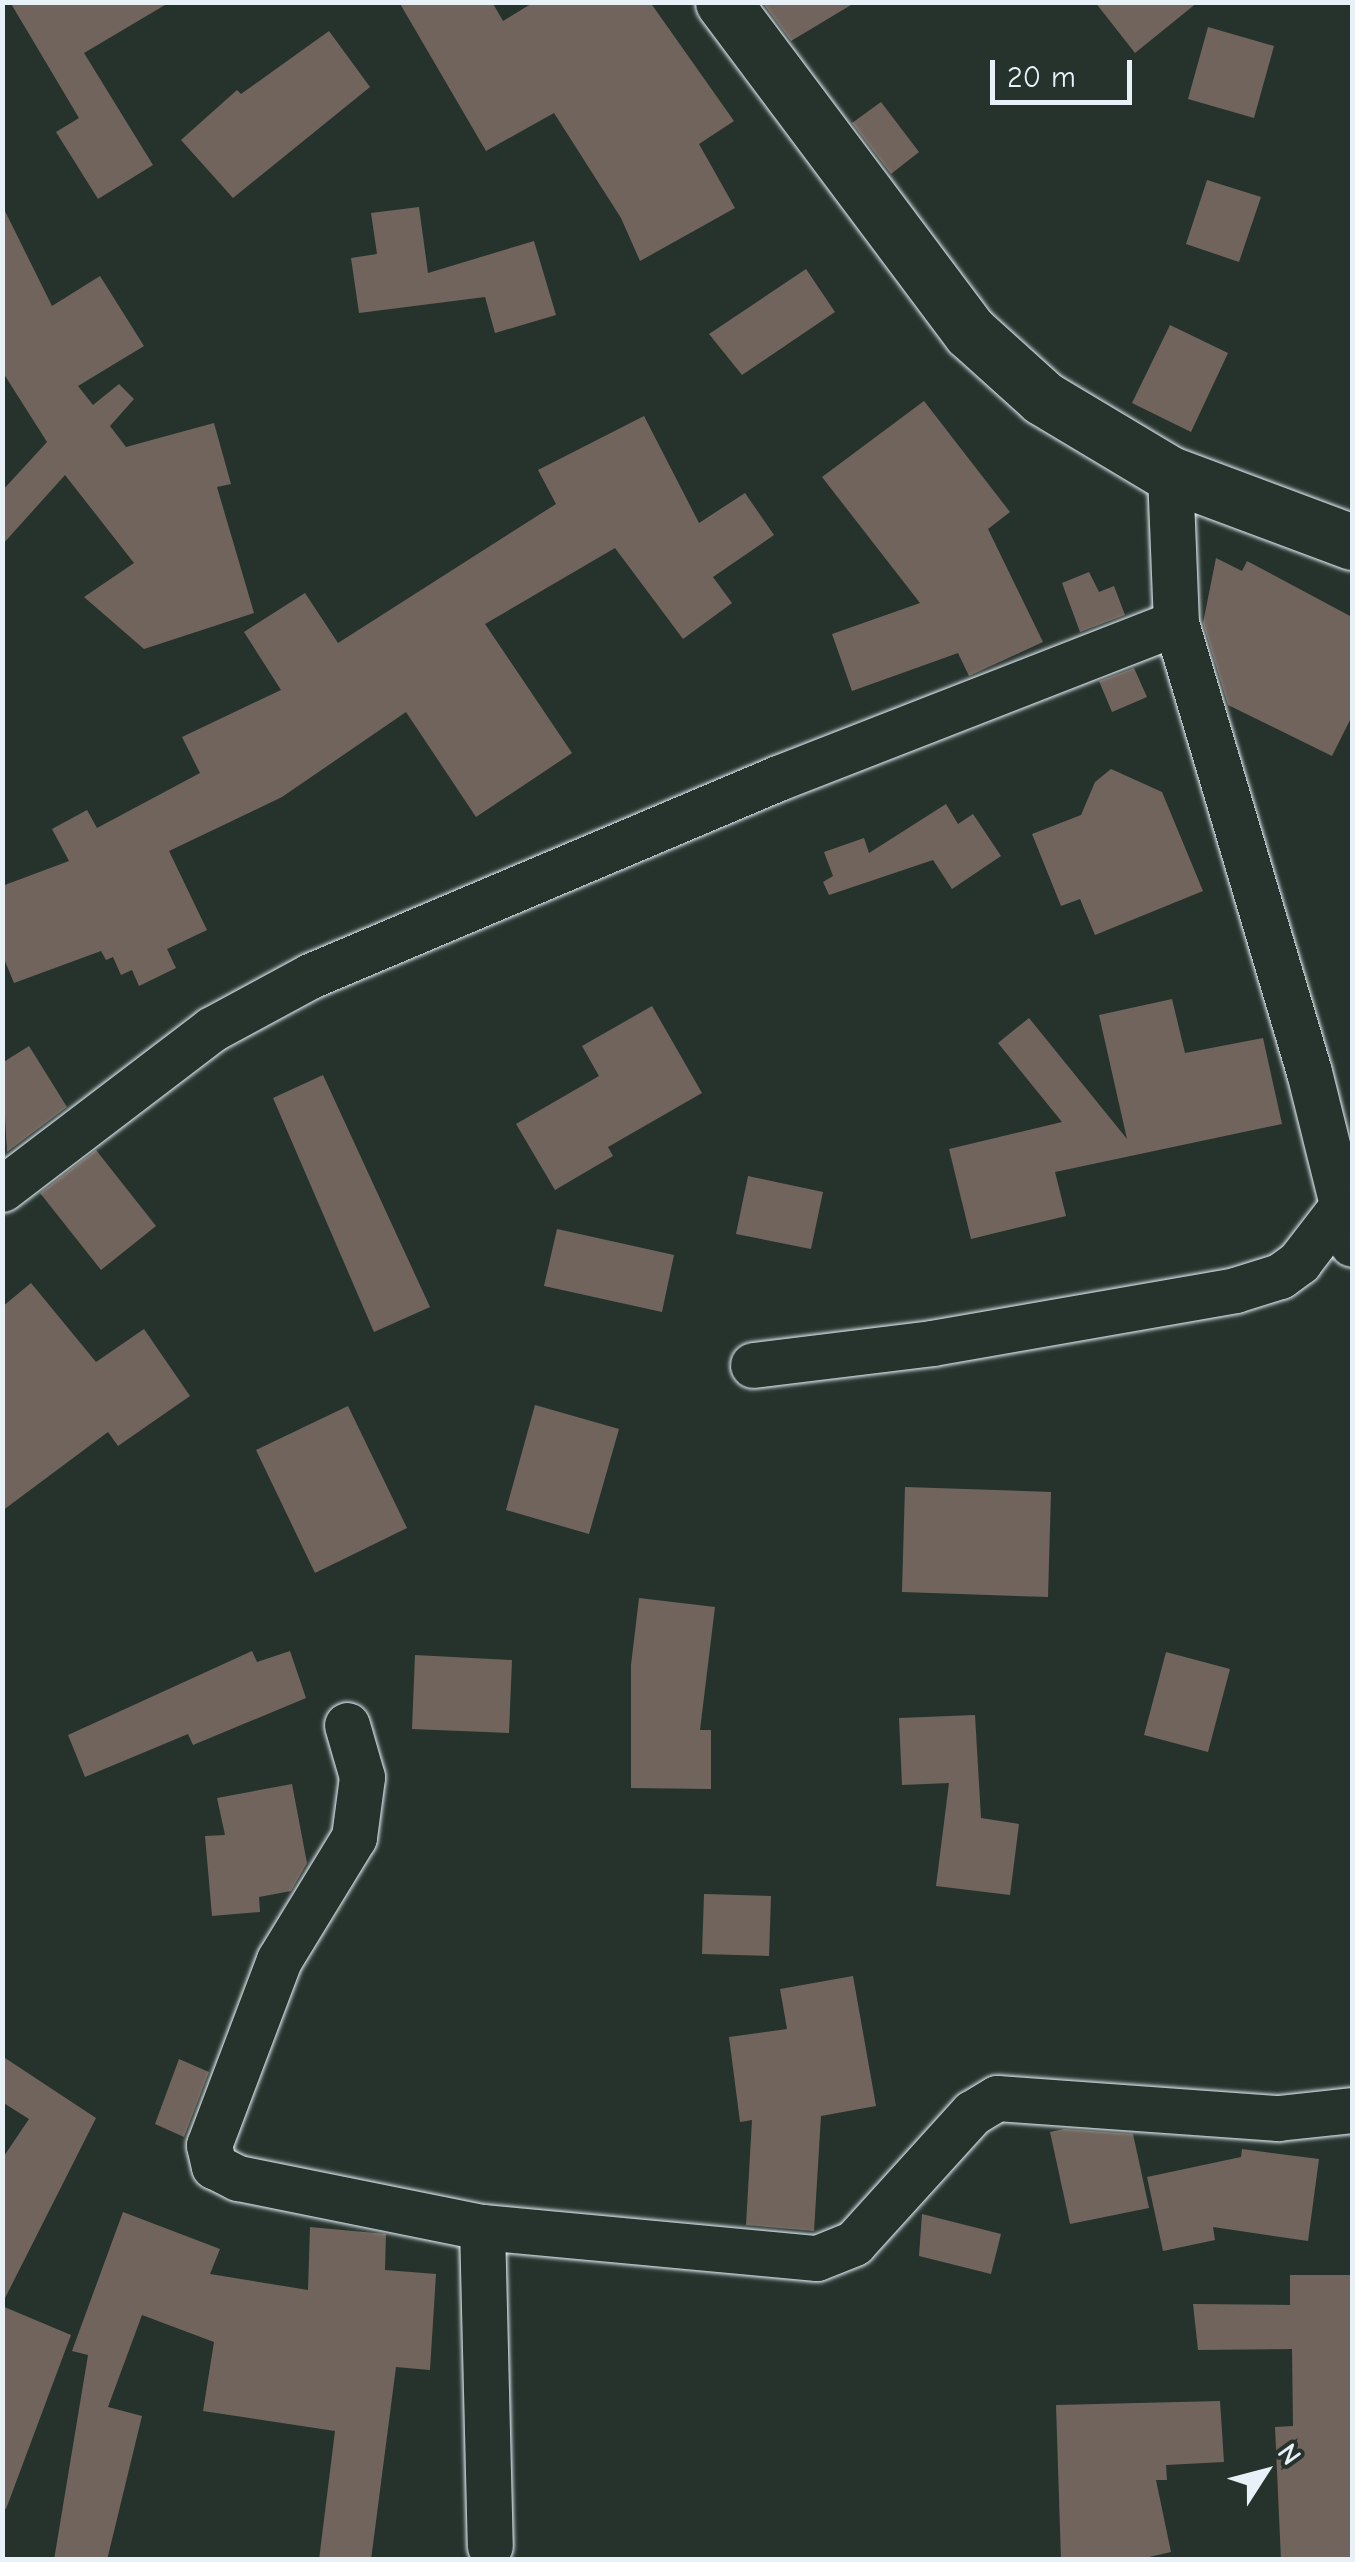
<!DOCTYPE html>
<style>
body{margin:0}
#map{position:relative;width:1355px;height:2562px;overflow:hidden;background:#26332d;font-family:"Comic Neue",sans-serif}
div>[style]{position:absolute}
.building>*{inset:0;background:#71645d}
.roads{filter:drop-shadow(0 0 2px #e8f1f8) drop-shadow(0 0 2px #e8f1f8)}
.minor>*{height:45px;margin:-22.5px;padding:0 22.5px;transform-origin:22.5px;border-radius:22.5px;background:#26332d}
.tertiary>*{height:55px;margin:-27.5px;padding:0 27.5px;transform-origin:27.5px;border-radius:27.5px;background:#26332d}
span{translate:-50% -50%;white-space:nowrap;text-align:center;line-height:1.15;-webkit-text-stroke:9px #26332d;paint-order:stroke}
.frame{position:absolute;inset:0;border:5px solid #e8f1f8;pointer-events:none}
.north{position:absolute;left:1215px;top:2422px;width:100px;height:100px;-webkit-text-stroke:8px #26332d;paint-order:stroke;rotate:54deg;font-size:28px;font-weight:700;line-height:40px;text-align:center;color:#e8f1f8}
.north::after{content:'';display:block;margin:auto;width:35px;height:45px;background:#e8f1f8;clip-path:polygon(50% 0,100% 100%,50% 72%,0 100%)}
.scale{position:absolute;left:990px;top:60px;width:142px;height:45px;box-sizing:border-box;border:5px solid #e8f1f8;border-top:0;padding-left:12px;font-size:30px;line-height:35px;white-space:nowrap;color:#e8f1f8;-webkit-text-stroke:8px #26332d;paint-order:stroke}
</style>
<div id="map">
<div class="building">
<div style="clip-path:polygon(10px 2px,170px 2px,84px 53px,153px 165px,98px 199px,56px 132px,79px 118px)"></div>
<div style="clip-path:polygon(399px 2px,492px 2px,503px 21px,534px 2px,650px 2px,734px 121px,699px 144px,735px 208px,640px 261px,621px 218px,554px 113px,486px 151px)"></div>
<div style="clip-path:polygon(762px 2px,856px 2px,791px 41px)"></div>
<div style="clip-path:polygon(1095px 2px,1198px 2px,1135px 53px)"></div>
<div style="clip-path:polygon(1208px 27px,1274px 46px,1254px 118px,1188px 99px)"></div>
<div style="clip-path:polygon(329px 31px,370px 87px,233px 198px,181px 140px,237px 90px,241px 94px)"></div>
<div style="clip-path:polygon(881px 102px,919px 152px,891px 174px,852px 123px)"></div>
<div style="clip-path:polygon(1207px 180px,1261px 197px,1239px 262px,1186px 244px)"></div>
<div style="clip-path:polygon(2px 205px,52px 306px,100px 276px,144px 346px,78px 386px,93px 405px,119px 384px,134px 399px,110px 426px,126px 447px,214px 423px,231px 484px,217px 487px,254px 613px,144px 649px,84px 597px,134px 563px,65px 475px,2px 545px,2px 491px,47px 442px,2px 371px)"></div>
<div style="clip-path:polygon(419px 207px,428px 273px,534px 241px,556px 315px,495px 333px,485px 297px,359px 313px,351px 258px,377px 254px,371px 213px)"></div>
<div style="clip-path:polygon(806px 269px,835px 312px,742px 375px,709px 334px)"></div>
<div style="clip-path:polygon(1170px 325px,1228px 353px,1191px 432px,1132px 403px)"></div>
<div style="clip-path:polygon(924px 401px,1010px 512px,988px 529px,1043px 642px,969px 676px,958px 653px,852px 691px,832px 634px,920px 603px,822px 477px)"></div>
<div style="clip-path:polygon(644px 416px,699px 523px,745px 493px,774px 535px,713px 577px,732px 603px,683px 639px,615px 548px,485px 624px,572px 753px,476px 817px,406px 712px,282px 797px,169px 851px,207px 930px,167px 949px,176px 968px,139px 986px,132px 970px,121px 975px,113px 957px,106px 960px,101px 951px,14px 983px,2px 954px,2px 886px,69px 861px,52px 829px,87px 810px,97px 828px,200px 773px,182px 737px,281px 690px,244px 632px,305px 593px,338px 643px,556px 504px,538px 470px)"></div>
<div style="clip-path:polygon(1216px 558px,1242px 571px,1247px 561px,1352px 617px,1352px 716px,1332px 756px,1228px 705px,1203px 623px)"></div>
<div style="clip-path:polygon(1089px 572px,1099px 592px,1114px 586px,1125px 615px,1080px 632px,1062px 583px)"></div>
<div style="clip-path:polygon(1134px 668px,1147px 697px,1112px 712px,1099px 681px)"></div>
<div style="clip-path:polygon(1111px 769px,1162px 792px,1203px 891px,1095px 935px,1080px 899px,1061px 906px,1032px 834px,1081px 815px,1095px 782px)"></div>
<div style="clip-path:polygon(946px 804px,958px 824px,973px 814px,1001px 856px,952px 889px,933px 860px,829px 895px,823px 882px,833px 876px,824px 852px,864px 838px,869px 853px)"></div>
<div style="clip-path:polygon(1172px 999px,1185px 1053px,1263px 1038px,1282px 1124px,1055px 1172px,1066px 1216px,971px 1239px,949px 1149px,1062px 1122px,998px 1043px,1029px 1018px,1127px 1139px,1099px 1015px)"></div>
<div style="clip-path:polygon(652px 1006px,702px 1093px,608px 1147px,613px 1156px,555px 1190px,516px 1124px,599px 1076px,582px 1046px)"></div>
<div style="clip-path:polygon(29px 1046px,67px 1107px,7px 1152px,2px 1063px)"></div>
<div style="clip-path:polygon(323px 1075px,430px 1307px,374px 1332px,273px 1098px)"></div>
<div style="clip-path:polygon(96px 1150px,156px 1226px,101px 1270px,40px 1193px)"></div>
<div style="clip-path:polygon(748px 1176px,823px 1192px,811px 1249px,736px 1234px)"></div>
<div style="clip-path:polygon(557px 1229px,674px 1255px,662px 1312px,544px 1286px)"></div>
<div style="clip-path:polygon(31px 1283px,96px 1362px,144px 1329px,190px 1396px,118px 1446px,108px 1432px,2px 1511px,2px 1307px)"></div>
<div style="clip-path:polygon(535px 1405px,619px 1429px,589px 1534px,506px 1510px)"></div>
<div style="clip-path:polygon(348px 1406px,407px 1528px,315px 1573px,256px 1450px)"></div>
<div style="clip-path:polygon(905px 1487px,1051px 1492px,1048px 1597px,902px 1592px)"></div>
<div style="clip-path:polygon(639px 1598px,715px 1607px,700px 1730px,711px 1730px,711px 1789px,631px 1788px,631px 1665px)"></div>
<div style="clip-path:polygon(252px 1651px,257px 1662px,290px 1651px,306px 1698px,193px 1745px,188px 1734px,85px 1777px,68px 1735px)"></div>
<div style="clip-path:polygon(1166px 1652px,1230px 1669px,1208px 1752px,1144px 1735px)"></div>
<div style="clip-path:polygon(415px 1655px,512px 1660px,509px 1733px,412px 1729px)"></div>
<div style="clip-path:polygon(975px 1715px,981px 1818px,1019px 1824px,1010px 1895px,936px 1886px,949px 1783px,902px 1785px,899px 1718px)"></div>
<div style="clip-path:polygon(292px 1784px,307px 1863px,291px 1891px,259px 1897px,260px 1912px,212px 1916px,205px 1836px,225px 1835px,217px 1798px)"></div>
<div style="clip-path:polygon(704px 1894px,771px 1896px,769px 1956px,702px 1954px)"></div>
<div style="clip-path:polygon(853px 1976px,876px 2106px,821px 2116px,814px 2231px,746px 2225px,752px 2120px,740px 2122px,729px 2037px,787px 2029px,780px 1989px)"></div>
<div style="clip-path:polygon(2px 2056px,96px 2118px,2px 2304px,2px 2159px,29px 2119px,2px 2102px)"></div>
<div style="clip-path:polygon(179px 2059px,209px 2072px,184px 2137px,155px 2124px)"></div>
<div style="clip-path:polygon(1064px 2129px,1133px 2134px,1149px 2208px,1070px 2224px,1050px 2132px)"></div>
<div style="clip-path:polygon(1242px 2149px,1319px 2159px,1308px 2241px,1213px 2227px,1215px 2240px,1163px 2251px,1147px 2177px,1241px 2157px)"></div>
<div style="clip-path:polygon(123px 2212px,220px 2249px,210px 2274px,308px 2290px,310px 2227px,386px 2234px,385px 2270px,436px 2274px,430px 2370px,396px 2367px,371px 2560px,319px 2560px,335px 2431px,203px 2411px,214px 2342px,142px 2315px,108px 2407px,142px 2416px,107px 2560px,54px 2560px,88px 2355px,72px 2351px)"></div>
<div style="clip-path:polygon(922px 2214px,1001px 2234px,991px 2274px,919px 2256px)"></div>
<div style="clip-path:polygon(1290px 2275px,1352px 2275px,1352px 2560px,1281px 2560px,1275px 2427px,1293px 2426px,1292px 2349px,1198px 2350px,1193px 2304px,1290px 2305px)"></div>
<div style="clip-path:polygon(2px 2306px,71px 2335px,6px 2509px,2px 2508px)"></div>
<div style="clip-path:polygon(1220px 2401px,1224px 2462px,1166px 2465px,1167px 2480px,1156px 2480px,1171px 2552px,1136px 2560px,1061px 2560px,1056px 2405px)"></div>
</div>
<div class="roads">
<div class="minor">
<div style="left:1170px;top:474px;width:149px;rotate:87.7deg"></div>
<div style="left:1176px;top:623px;width:468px;rotate:73.5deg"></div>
<div style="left:1309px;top:1072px;width:177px;rotate:76deg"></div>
<div style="left:2px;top:1189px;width:264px;rotate:-37.3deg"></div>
<div style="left:212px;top:1029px;width:111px;rotate:-28.4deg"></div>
<div style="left:310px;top:976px;width:508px;rotate:-22.93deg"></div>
<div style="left:778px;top:778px;width:427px;rotate:-21.3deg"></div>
<div style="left:753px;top:1365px;width:180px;rotate:-7deg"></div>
<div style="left:932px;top:1343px;width:308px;rotate:-9.9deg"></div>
<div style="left:1235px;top:1290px;width:47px;rotate:-17.3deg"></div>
<div style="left:1280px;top:1276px;width:24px;rotate:-36deg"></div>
<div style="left:1299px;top:1262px;width:66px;rotate:-52.4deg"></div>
<div style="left:347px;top:1725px;width:54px;rotate:73.9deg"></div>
<div style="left:362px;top:1777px;width:61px;rotate:97.6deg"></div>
<div style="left:354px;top:1837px;width:144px;rotate:121.4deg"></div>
<div style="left:279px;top:1960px;width:198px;rotate:110.7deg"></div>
<div style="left:209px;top:2145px;width:22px;rotate:77deg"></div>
<div style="left:214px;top:2166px;width:27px;rotate:27deg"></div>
<div style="left:238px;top:2178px;width:249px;rotate:11.4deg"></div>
<div style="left:482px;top:2227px;width:336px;rotate:5.3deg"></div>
<div style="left:817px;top:2258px;width:40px;rotate:-22deg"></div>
<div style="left:854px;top:2243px;width:176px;rotate:-47.8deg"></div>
<div style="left:972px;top:2113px;width:29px;rotate:-31deg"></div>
<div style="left:997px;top:2098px;width:282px;rotate:4.1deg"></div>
<div style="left:1278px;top:2118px;width:74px;rotate:-6.2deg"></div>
<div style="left:482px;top:2227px;width:319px;rotate:88.6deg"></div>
</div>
<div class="tertiary">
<div style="left:723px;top:2px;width:412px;rotate:53.2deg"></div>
<div style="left:970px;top:332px;width:98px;rotate:42.1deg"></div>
<div style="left:1043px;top:398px;width:148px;rotate:30.9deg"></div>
<div style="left:1170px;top:474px;width:194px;rotate:20.5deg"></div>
</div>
</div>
<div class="frame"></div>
<div class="north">N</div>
<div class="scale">20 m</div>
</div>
